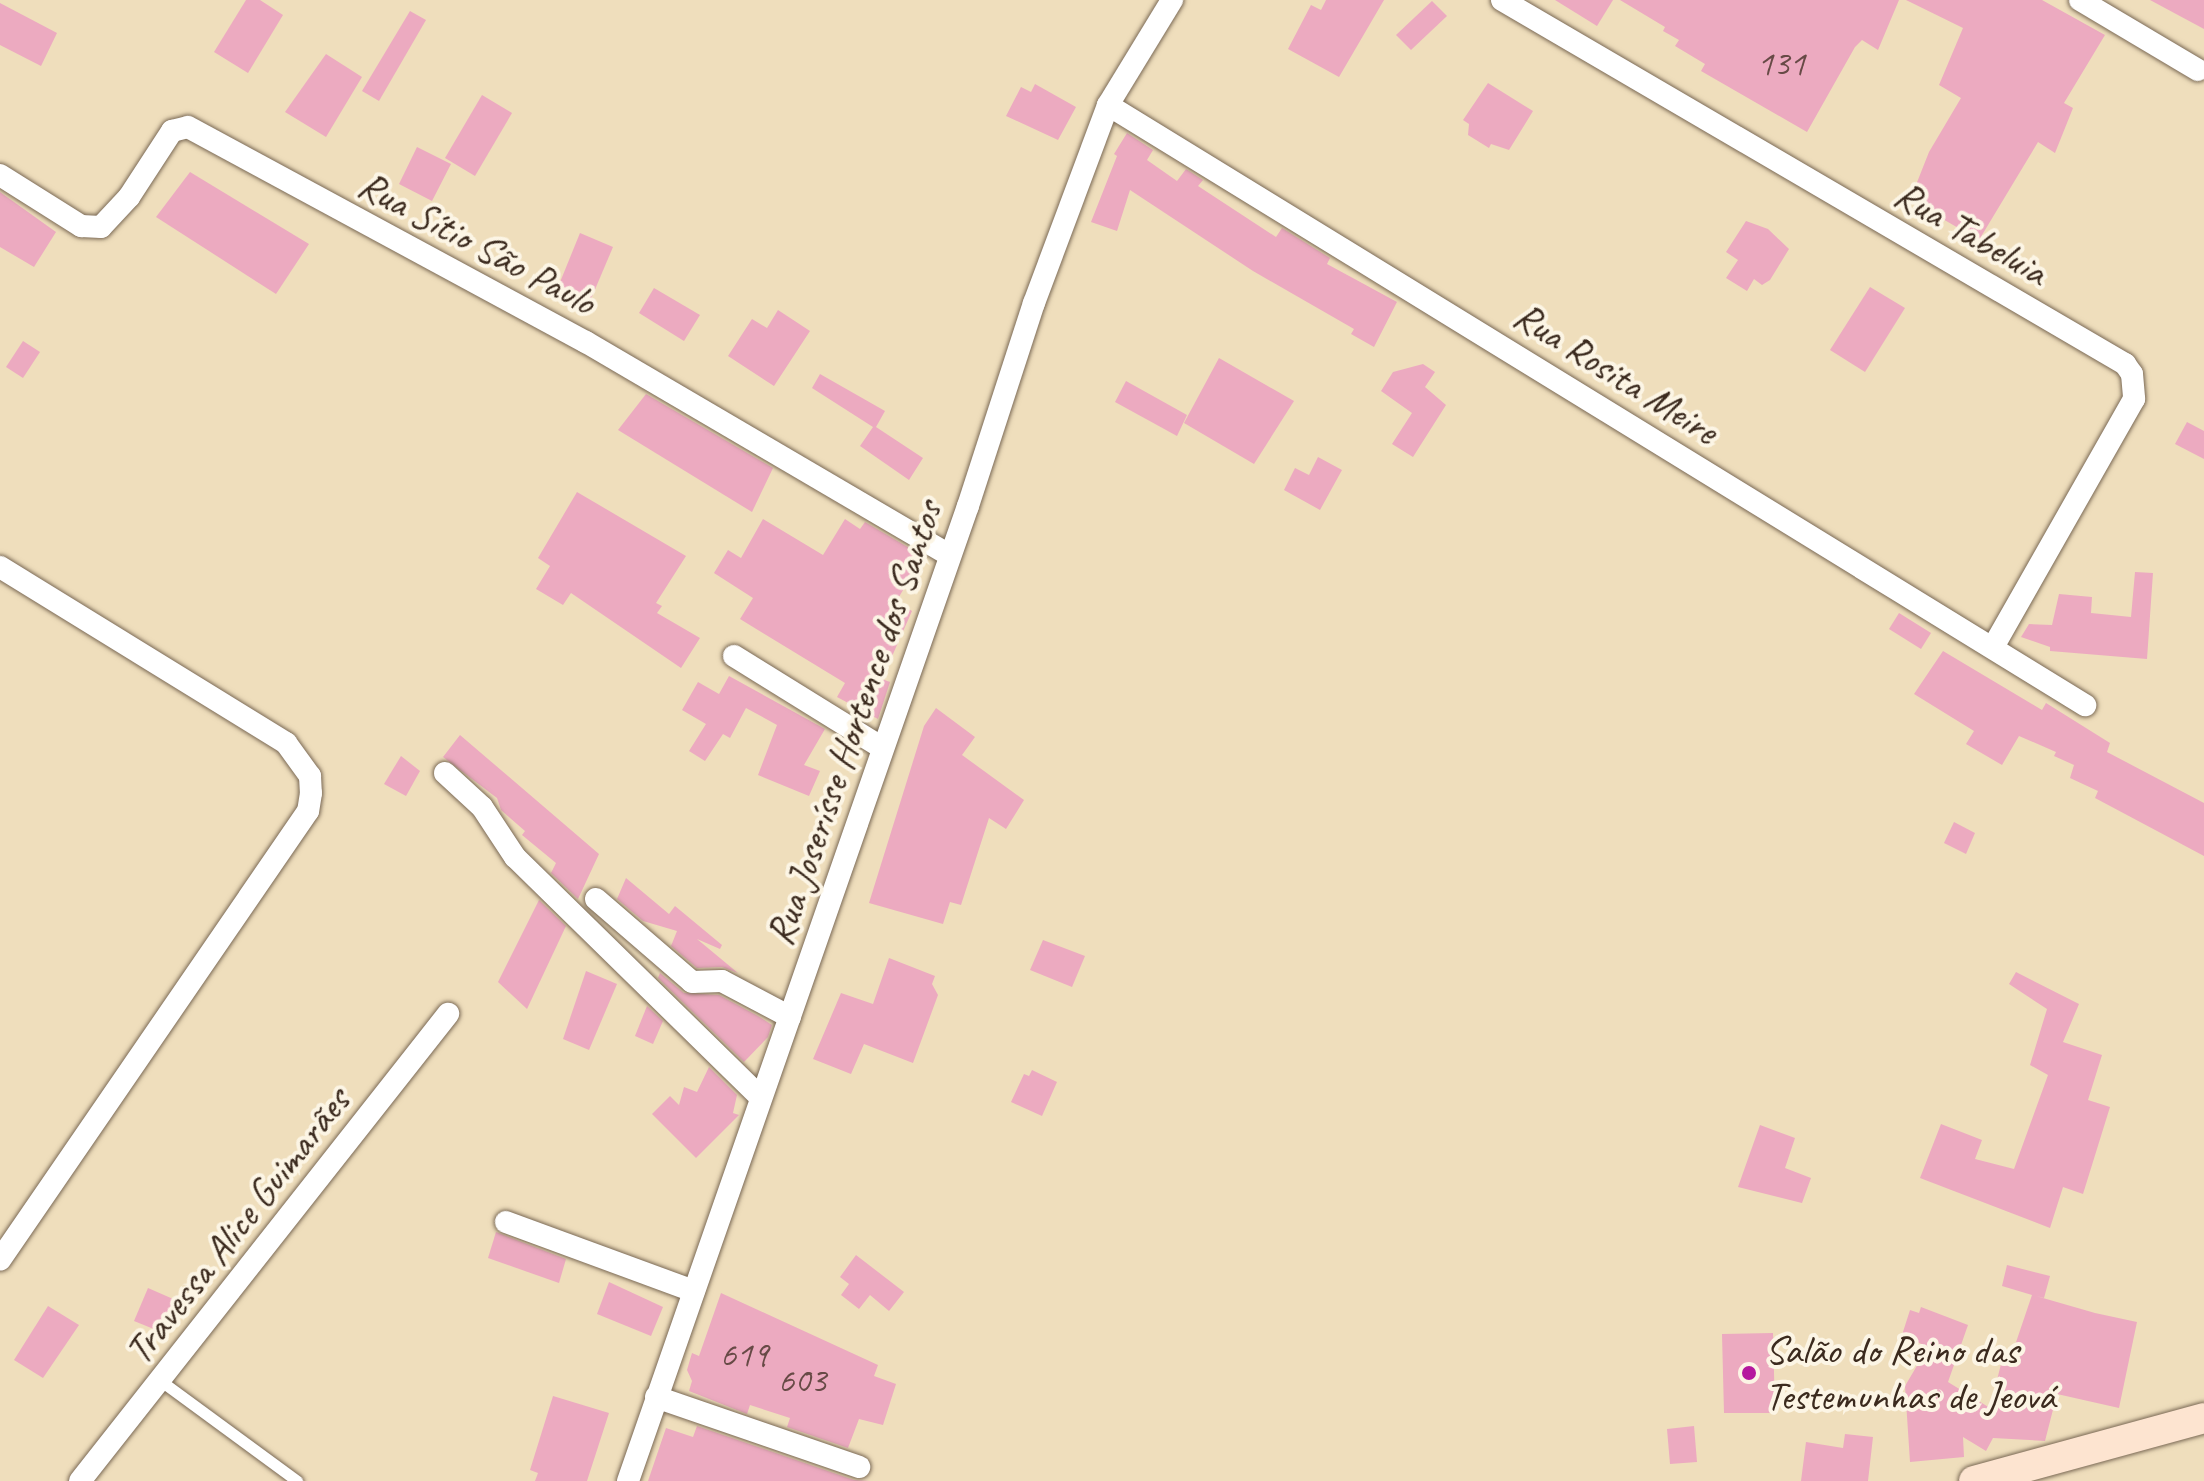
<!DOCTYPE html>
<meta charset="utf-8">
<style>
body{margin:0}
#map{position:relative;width:2204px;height:1481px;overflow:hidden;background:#efdebc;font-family:Caveat,sans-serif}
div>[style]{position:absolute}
.building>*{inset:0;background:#ecaac0}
.roads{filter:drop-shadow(0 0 2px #7a6955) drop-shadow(0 0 2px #7a6955)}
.service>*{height:11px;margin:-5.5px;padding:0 5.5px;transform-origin:5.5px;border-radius:5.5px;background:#fff}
.minor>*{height:22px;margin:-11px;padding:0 11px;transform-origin:11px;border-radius:11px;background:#fff}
.secondary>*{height:30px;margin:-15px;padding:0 15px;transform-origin:15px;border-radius:15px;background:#fde4d0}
.dots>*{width:22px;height:22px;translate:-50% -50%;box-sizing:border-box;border:4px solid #fcf5e5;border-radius:50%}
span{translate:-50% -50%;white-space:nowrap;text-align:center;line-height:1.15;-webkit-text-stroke:8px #fcf5e5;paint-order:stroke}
.number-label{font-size:36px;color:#674a46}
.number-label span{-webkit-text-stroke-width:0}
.street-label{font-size:40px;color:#3b2a1e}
.poi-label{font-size:40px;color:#3b2a1e}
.left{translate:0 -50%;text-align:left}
</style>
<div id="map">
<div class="building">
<div style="clip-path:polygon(246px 0,260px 0,283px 15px,248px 73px,214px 52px)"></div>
<div style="clip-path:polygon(1326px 0,1384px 0,1339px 77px,1288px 49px,1311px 5px,1321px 10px)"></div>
<div style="clip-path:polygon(1555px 0,1613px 0,1597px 26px)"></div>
<div style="clip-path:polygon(1620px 0,1899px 0,1878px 50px,1862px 40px,1855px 47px,1807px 132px,1701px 71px,1705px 64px,1675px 46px,1679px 40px,1663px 31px,1665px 27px)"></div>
<div style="clip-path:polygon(1906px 0,2042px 0,2105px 35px,2064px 103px,2073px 108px,2055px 153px,2038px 142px,1979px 240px,1910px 200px,1929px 152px,1961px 98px,1939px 85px,1963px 28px)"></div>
<div style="clip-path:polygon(2150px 0,2204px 0,2204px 29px)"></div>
<div style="clip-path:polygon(1432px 1px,1447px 16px,1411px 50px,1396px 35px)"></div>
<div style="clip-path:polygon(0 3px,57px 33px,41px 66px,0 45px)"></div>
<div style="clip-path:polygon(410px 11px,426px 20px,379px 101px,362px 91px)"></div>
<div style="clip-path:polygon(326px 54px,362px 77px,326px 137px,285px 112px)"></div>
<div style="clip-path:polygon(1488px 83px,1533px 111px,1509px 150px,1491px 144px,1489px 148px,1468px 135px,1469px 124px,1463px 120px)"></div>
<div style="clip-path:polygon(1035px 84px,1076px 107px,1058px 140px,1006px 116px,1021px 87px,1031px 92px)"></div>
<div style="clip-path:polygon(482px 95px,512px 113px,475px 176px,445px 158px)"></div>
<div style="clip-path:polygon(1127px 133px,1153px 150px,1147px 160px,1177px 181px,1186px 169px,1203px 180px,1198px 186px,1276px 237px,1282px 228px,1330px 258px,1327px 264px,1397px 302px,1374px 347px,1351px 334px,1354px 329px,1253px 271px,1130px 190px,1117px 231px,1091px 222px,1117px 156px,1114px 154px)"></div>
<div style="clip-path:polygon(417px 147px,451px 164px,432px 201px,399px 184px)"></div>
<div style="clip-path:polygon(190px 172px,309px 244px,276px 294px,156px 217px)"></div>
<div style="clip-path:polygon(0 192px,56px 232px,34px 267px,0 247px)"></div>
<div style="clip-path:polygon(1746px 221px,1768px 229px,1789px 249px,1770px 280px,1762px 285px,1754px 279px,1747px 291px,1726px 278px,1738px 260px,1726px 252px)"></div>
<div style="clip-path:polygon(580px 233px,613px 247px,588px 306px,556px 292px)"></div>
<div style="clip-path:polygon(1870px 287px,1905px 308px,1865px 372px,1830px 350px)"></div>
<div style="clip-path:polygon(654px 288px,700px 315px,684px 341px,639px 313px)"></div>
<div style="clip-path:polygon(778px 310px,810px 331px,774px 386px,728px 356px,752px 319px,767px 328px)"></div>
<div style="clip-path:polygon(23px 341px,40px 352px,23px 378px,6px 367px)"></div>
<div style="clip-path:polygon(1219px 358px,1294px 401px,1254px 464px,1184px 423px)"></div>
<div style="clip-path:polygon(1423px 364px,1435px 372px,1425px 387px,1446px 405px,1413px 457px,1392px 444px,1412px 413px,1381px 391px,1393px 372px)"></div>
<div style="clip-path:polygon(820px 374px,885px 411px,876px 427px,923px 458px,909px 480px,860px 446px,873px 427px,812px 388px)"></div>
<div style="clip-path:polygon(1126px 381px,1187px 415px,1177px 436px,1115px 402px)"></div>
<div style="clip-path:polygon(646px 394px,773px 468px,752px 512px,618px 430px)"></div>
<div style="clip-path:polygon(2187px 422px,2204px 431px,2204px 459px,2175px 444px)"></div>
<div style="clip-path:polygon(1318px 457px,1342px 470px,1320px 510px,1284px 490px,1295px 468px,1309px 475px)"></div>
<div style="clip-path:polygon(577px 492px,686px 556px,656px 603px,662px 606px,657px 613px,700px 638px,681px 668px,571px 593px,563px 605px,536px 589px,550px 566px,538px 558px)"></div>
<div style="clip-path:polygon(763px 519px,823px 555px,845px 519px,860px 529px,865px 522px,923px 556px,896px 602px,912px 611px,882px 679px,890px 682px,878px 719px,837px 697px,845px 683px,740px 619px,753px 598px,714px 573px,728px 550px,741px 558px)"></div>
<div style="clip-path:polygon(2135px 572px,2153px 573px,2147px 659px,2050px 651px,2050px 647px,2021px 637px,2029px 624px,2052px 625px,2059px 594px,2092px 597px,2091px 613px,2131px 617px)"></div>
<div style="clip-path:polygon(1899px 613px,1931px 633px,1921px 649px,1889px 629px)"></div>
<div style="clip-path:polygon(1943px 651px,2042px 710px,2046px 703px,2110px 743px,2107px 752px,2204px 803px,2204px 856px,2095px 798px,2098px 791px,2070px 778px,2074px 765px,2054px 756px,2056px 752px,2019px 736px,2002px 765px,1966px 744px,1974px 731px,1914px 694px)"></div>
<div style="clip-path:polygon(729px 676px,825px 729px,804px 765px,820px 771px,809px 796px,758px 775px,777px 725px,746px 708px,730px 738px,723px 734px,705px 761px,689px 751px,706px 724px,682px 710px,698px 682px,719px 694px)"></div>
<div style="clip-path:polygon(936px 708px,975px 737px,962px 755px,1024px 800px,1006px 829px,989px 818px,961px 905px,950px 902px,943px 924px,869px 903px,924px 726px)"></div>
<div style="clip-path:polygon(460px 735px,599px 854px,578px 899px,551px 873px,556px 863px,522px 835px,525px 831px,501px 810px,497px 798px,443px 757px)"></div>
<div style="clip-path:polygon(401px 756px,420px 771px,406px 796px,384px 784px)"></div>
<div style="clip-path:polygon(1954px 822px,1975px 833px,1966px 854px,1944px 843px)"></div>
<div style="clip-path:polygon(626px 878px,669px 914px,675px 906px,722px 945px,720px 949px,697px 939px,738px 973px,722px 967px,697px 968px,671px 946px,677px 931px,643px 921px,617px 899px)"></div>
<div style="clip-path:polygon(539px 900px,566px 926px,527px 1009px,498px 982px)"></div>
<div style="clip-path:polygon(1043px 940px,1085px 956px,1072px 987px,1030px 970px)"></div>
<div style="clip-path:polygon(889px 958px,935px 976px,932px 984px,938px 995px,913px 1063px,864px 1044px,851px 1074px,813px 1059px,841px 993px,873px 1004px)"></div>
<div style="clip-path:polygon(586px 971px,617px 984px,589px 1050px,563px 1039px)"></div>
<div style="clip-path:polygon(2016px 972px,2079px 1004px,2063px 1042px,2102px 1055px,2088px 1100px,2110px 1107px,2083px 1194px,2063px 1187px,2050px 1228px,1920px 1178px,1941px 1124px,1982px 1140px,1975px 1159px,2014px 1169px,2048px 1075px,2030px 1065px,2047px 1009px,2009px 984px)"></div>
<div style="clip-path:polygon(660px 973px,684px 993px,719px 995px,758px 1016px,772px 1025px,768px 1037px,744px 1062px,658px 978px)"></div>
<div style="clip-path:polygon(647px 1006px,663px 1021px,653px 1044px,635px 1036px)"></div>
<div style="clip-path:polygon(709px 1067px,737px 1095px,733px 1113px,739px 1115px,696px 1158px,652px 1114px,670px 1096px,679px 1105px,684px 1087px,697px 1092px)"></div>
<div style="clip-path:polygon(1032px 1070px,1057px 1082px,1042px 1116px,1011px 1102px,1024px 1074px,1029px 1076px)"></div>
<div style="clip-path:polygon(1760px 1125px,1795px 1138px,1785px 1168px,1811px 1178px,1802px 1203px,1738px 1187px)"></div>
<div style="clip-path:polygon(496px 1232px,566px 1259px,559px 1283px,488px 1258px)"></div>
<div style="clip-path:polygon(856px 1255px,904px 1292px,889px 1311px,870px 1295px,859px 1309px,841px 1295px,849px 1284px,840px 1277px)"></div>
<div style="clip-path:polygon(2007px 1265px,2050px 1276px,2044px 1298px,2036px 1296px,2095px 1313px,2137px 1322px,2119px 1408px,2057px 1394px,2045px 1441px,1993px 1438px,1986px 1451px,1963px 1437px,1964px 1457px,1910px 1462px,1905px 1386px,1928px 1347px,1902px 1335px,1910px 1310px,1919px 1313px,1921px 1307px,1968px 1325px,1948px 1382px,1990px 1408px,2002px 1360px,2012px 1354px,2032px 1295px,2002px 1286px)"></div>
<div style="clip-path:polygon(609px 1282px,663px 1307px,651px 1336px,597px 1314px)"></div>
<div style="clip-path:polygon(148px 1288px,180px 1302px,166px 1334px,134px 1321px)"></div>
<div style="clip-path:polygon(721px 1293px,878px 1365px,874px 1376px,896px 1384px,883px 1425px,859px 1419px,848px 1448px,787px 1427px,790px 1418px,750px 1405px,747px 1414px,689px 1391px,692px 1381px,687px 1370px,692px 1353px,699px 1356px)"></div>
<div style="clip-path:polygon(48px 1306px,79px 1325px,43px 1378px,14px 1360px)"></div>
<div style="clip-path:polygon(1773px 1333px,1775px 1413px,1724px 1413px,1722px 1334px)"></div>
<div style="clip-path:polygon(553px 1396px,609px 1413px,587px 1481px,535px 1481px,538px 1473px,530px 1470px)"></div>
<div style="clip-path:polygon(697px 1426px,854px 1480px,870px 1481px,648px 1481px,666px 1428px,693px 1437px)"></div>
<div style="clip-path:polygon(1694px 1426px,1697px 1462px,1670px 1464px,1667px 1429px)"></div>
<div style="clip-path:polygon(1845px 1434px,1873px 1437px,1868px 1481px,1801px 1481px,1806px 1442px,1843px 1448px)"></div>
</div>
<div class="roads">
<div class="service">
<div style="left:161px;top:1381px;width:169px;rotate:36.3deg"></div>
</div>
<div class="minor">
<div style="left:1502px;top:0;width:722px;rotate:30.3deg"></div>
<div style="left:2125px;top:364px;width:12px;rotate:55deg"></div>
<div style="left:2132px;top:374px;width:25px;rotate:85deg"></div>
<div style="left:2134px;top:399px;width:285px;rotate:119.6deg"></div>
<div style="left:2080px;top:0;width:137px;rotate:30.7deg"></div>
<div style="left:1108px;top:105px;width:1147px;rotate:31.56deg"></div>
<div style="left:0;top:175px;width:96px;rotate:32.2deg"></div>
<div style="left:81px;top:226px;width:20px;rotate:3deg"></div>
<div style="left:101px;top:227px;width:41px;rotate:-47deg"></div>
<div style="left:129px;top:197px;width:79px;rotate:-56.9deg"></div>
<div style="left:172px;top:131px;width:16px;rotate:-14deg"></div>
<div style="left:188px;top:127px;width:452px;rotate:28.4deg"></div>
<div style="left:586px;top:342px;width:421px;rotate:30.4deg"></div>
<div style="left:0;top:567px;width:336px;rotate:31.6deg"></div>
<div style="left:286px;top:743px;width:41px;rotate:54deg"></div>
<div style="left:310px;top:776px;width:17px;rotate:87deg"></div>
<div style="left:311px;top:793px;width:18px;rotate:99deg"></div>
<div style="left:308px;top:811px;width:544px;rotate:124.45deg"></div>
<div style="left:734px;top:656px;width:173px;rotate:31.8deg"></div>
<div style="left:445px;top:773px;width:50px;rotate:42.6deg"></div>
<div style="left:482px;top:807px;width:60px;rotate:56.6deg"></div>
<div style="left:515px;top:857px;width:344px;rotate:44.4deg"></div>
<div style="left:596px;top:899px;width:127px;rotate:40.8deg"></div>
<div style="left:692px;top:982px;width:30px;rotate:-2deg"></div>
<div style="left:722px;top:981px;width:77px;rotate:27.9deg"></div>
<div style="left:506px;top:1222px;width:200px;rotate:20.2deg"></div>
<div style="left:656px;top:1397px;width:215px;rotate:19deg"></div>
<div style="left:80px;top:1481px;width:595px;rotate:-51.76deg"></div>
<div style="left:628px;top:1481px;width:1033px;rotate:-70.78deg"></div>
<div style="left:968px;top:506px;width:213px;rotate:-72deg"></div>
<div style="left:1034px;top:303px;width:211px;rotate:-69.5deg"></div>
<div style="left:1108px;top:105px;width:123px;rotate:-58.6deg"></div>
</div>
<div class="secondary">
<div style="left:1974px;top:1481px;width:238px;rotate:-15.3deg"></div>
</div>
</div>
<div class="dots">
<div style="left:1749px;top:1373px;background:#b5179e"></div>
</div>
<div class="number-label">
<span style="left:1781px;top:64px">131</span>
<span style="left:744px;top:1355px">619</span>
<span style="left:802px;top:1381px">603</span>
</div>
<div class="street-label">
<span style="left:1971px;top:233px;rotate:30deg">Rua Tabeluia</span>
<span style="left:477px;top:243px;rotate:28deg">Rua Sítio São Paulo</span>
<span style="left:1616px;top:373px;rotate:32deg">Rua Rosita Meire</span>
<span style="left:854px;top:723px;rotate:-71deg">Rua Joserísse Hortence dos Santos</span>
<span style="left:237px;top:1226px;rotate:-52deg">Travessa Alice Guimarães</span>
</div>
<div class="poi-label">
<span class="left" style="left:1765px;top:1373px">Salão do Reino das<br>Testemunhas de Jeová</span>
</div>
</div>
